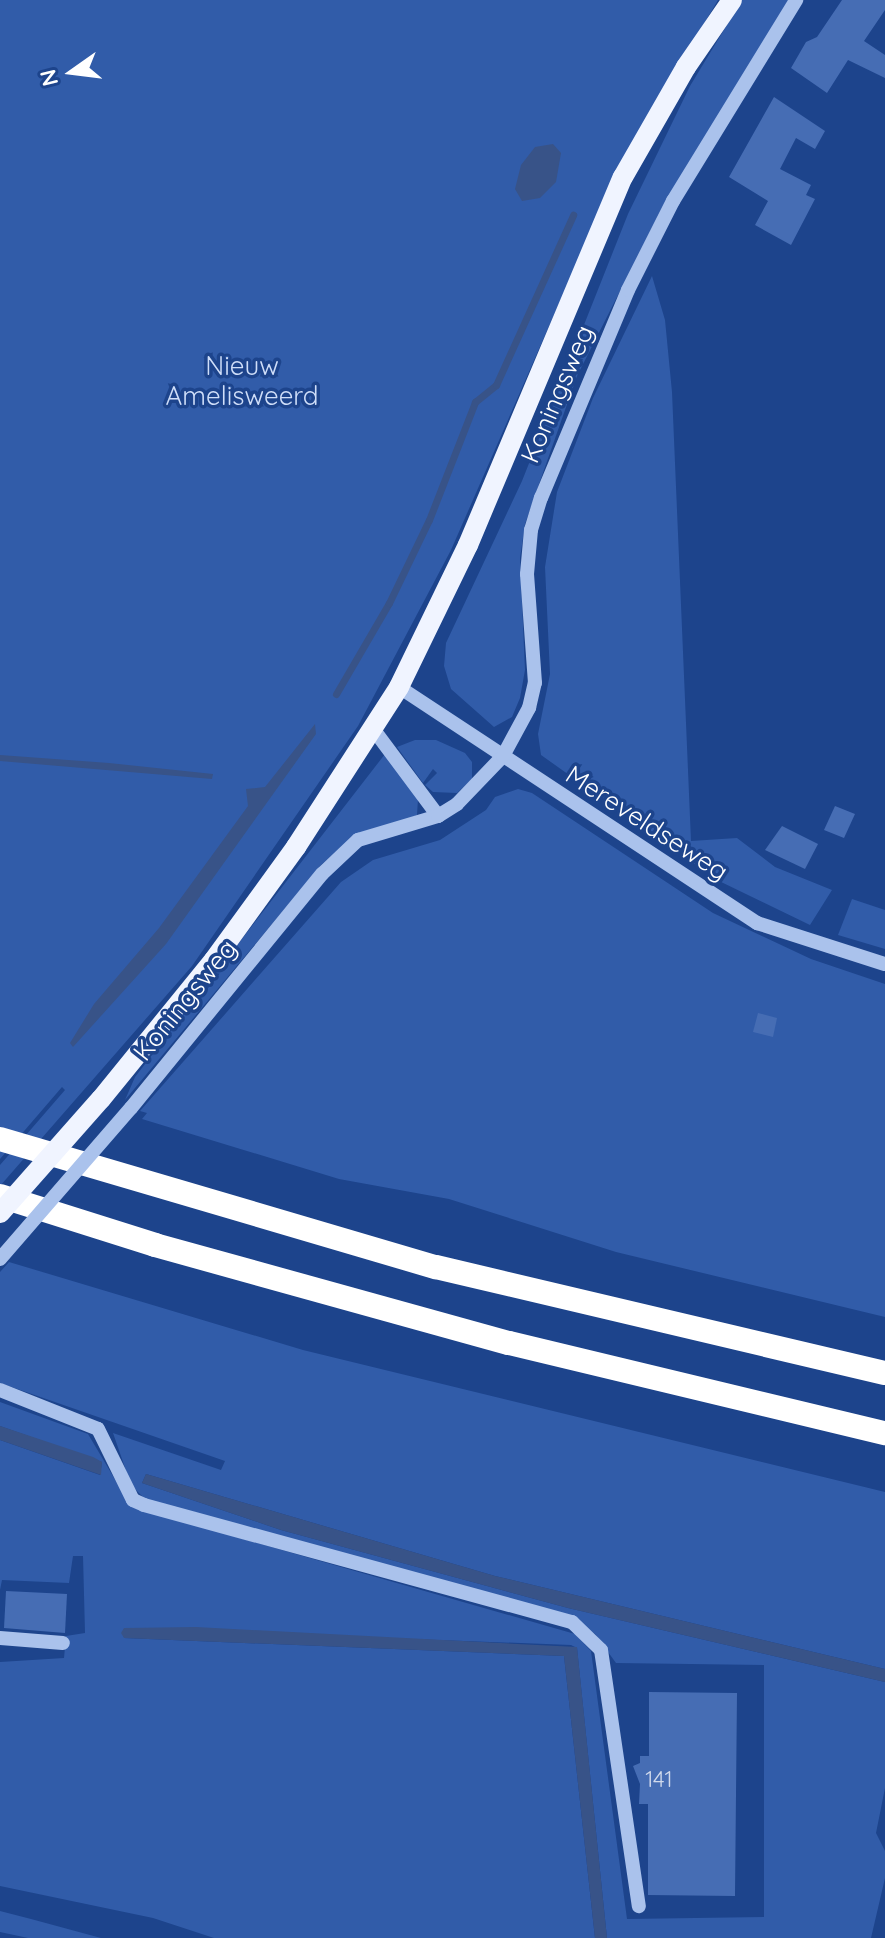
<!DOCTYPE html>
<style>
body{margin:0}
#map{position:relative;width:885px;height:1938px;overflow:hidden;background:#1d448c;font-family:Quicksand,sans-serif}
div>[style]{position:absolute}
.green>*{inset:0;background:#315ca9}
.water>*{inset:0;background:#385388}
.stream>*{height:7px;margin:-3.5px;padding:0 3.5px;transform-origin:3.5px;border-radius:3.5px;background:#385388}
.building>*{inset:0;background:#466db4}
.minor>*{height:14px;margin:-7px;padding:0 7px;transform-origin:7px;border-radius:7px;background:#aac2ec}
.major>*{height:20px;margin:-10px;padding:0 10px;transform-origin:10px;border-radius:10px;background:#f0f4ff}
.highway>*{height:24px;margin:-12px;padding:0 12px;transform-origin:12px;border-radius:12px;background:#fff}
.minor-bridge>*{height:14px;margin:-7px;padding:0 7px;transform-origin:7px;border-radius:7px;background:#aac2ec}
.major-bridge>*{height:20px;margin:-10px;padding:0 10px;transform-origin:10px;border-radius:10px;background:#f0f4ff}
span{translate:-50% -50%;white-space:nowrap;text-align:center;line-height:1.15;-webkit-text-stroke:7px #1d448c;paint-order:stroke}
.number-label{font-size:22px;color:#d1daec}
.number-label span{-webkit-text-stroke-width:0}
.park-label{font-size:26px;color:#cfdef9}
.street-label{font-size:26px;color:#fff}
.north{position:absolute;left:32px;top:32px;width:80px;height:80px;-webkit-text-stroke:6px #1d448c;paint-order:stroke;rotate:256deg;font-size:22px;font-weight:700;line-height:32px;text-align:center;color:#fff}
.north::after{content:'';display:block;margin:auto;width:28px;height:36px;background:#fff;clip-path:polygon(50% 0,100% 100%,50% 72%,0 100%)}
</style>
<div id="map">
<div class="green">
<div style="clip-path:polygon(0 0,718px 0,672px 78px,567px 285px,451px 550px,358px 726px,192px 966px,0 1186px,0 1165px,65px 1090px,62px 1087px,0 1159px)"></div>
<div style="clip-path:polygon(742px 0,789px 0,653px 226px,577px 376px,525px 524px,520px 558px,525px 670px,520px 698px,512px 717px,494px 727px,451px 689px,444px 666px,446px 643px,522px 481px,628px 214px,690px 86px)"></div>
<div style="clip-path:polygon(652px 276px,665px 320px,672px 392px,691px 841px,737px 838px,775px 867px,832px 890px,810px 925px,717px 880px,541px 755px,538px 734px,550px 674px,545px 567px,557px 492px,593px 398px)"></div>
<div style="clip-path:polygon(415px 740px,436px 740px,465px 753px,472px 762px,472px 779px,457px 793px,433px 792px,425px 785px,437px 773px,433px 769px,423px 783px,397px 747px)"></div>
<div style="clip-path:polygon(385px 754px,418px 799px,417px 815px,337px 851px,322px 864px,125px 1100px,135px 1077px)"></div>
<div style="clip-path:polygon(518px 789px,532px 793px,713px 913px,811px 959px,885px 984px,885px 1317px,616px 1252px,449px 1199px,339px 1179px,142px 1119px,147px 1113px,140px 1111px,341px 882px,373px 860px,440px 840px,486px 810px,495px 797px)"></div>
<div style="clip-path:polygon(852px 899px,885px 910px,885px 949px,838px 935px)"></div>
<div style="clip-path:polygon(9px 1262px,303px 1350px,885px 1492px,885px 1669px,495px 1576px,146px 1474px,142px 1483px,281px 1530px,568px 1608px,885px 1682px,885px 1788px,876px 1833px,885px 1851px,885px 1878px,871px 1938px,607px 1938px,577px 1648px,571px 1645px,124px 1628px,124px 1638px,564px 1656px,595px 1938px,214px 1938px,153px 1918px,0 1886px,0 1662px,64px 1658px,66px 1636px,85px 1633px,83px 1556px,73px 1556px,69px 1583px,2px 1580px,0 1590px,0 1440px,100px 1475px,102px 1462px,0 1426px,0 1402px,88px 1434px,129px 1503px,142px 1510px,575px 1634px,591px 1651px,627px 1919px,764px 1917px,764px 1665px,616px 1663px,595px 1634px,575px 1621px,145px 1499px,131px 1485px,113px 1433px,221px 1470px,225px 1461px,0 1383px,0 1272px)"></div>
<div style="clip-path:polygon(0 1911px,31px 1919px,101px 1938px,28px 1938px,0 1932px)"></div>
</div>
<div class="water">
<div style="clip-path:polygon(553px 144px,561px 153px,556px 182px,540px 198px,522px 201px,515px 189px,521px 165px,535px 147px)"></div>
<div style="clip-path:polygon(315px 724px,316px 734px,166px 944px,73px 1047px,70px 1043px,94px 1004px,159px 928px,248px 806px,246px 789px,265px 787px)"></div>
<div style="clip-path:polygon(0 755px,109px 763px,213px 774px,212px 779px,0 761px)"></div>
<div style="clip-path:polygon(0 1426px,93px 1457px,102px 1462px,101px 1475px,0 1440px)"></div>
<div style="clip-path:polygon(146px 1474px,495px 1576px,885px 1669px,885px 1682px,568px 1608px,281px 1530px,142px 1483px)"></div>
<div style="clip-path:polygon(196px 1627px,577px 1647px,607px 1938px,595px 1938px,564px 1656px,124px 1638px,121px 1633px,124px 1628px)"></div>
</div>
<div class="stream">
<div style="left:336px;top:694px;width:105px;rotate:-59.8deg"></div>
<div style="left:389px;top:603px;width:92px;rotate:-64.3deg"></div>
<div style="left:429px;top:520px;width:127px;rotate:-68.7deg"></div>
<div style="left:475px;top:402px;width:27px;rotate:-39deg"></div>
<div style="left:496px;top:385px;width:187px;rotate:-65.6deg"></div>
</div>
<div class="building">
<div style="clip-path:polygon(842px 0,885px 0,885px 10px,864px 41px,885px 55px,885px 78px,848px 60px,827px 93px,791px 68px,806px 42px,817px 37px)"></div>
<div style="clip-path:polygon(774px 97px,825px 131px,815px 149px,796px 138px,780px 169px,811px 185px,806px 195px,815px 199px,791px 245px,755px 225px,768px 201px,729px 177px)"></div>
<div style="clip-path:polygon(835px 806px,855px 814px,844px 838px,824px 830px)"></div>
<div style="clip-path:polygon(782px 826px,818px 844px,805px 869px,765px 850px)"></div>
<div style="clip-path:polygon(758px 1013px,777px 1018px,773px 1037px,753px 1032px)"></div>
<div style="clip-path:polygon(6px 1591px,67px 1594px,65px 1633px,4px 1628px)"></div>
<div style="clip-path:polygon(649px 1692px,737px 1693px,735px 1896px,648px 1895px,648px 1804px,639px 1804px,640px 1784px,633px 1766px,640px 1763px,640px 1756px,649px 1756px)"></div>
</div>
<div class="minor">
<div style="left:399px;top:687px;width:429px;rotate:33.4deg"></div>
<div style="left:757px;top:923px;width:134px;rotate:17.8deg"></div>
<div style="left:374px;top:730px;width:107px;rotate:53.3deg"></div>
<div style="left:131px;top:1108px;width:302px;rotate:-50.8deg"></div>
<div style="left:322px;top:874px;width:50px;rotate:-43.4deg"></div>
<div style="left:358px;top:840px;width:84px;rotate:-16.7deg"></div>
<div style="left:438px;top:816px;width:22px;rotate:-32deg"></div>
<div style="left:457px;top:804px;width:66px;rotate:-46.2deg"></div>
<div style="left:503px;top:756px;width:55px;rotate:-61.6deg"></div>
<div style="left:529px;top:708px;width:26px;rotate:-77deg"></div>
<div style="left:535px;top:683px;width:109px;rotate:-94.2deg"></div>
<div style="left:527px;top:574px;width:44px;rotate:-84.8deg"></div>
<div style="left:531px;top:530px;width:34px;rotate:-73deg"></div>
<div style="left:541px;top:498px;width:225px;rotate:-67.3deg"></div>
<div style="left:628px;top:290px;width:100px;rotate:-63.2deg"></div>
<div style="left:673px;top:201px;width:236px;rotate:-58.5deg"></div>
<div style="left:0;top:1390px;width:105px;rotate:21.7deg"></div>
<div style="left:98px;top:1429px;width:79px;rotate:63.8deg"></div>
<div style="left:133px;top:1500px;width:12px;rotate:24deg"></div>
<div style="left:144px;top:1505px;width:444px;rotate:15.3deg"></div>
<div style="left:572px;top:1622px;width:40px;rotate:44deg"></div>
<div style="left:601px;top:1650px;width:259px;rotate:81.6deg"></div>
<div style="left:0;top:1638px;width:63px;rotate:4.5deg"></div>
</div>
<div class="major">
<div style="left:101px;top:1099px;width:179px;rotate:-50.9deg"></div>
<div style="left:214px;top:960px;width:140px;rotate:-54deg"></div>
<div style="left:296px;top:847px;width:190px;rotate:-57.2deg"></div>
<div style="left:399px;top:687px;width:158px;rotate:-64.1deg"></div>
<div style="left:468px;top:545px;width:399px;rotate:-67.2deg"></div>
<div style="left:623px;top:177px;width:127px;rotate:-60.2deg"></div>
<div style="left:686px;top:67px;width:81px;rotate:-55.5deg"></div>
</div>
<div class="highway">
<div style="left:0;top:1139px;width:454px;rotate:16.4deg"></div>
<div style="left:436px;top:1267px;width:461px;rotate:13.3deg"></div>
<div style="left:0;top:1196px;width:163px;rotate:17.5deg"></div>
<div style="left:155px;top:1245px;width:367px;rotate:15.5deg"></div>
<div style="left:509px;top:1343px;width:387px;rotate:13.5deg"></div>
</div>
<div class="minor-bridge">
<div style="left:0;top:1259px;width:200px;rotate:-49.1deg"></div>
</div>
<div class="major-bridge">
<div style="left:0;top:1213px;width:152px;rotate:-48.5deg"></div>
</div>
<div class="number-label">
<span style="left:659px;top:1780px">141</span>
</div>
<div class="park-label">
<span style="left:242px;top:381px">Nieuw<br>Amelisweerd</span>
</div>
<div class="street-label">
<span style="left:557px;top:394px;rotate:-67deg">Koningsweg</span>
<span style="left:647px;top:823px;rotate:33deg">Mereveldseweg</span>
<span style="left:185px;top:1000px;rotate:-51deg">Koningsweg</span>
</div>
<div class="north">N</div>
</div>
